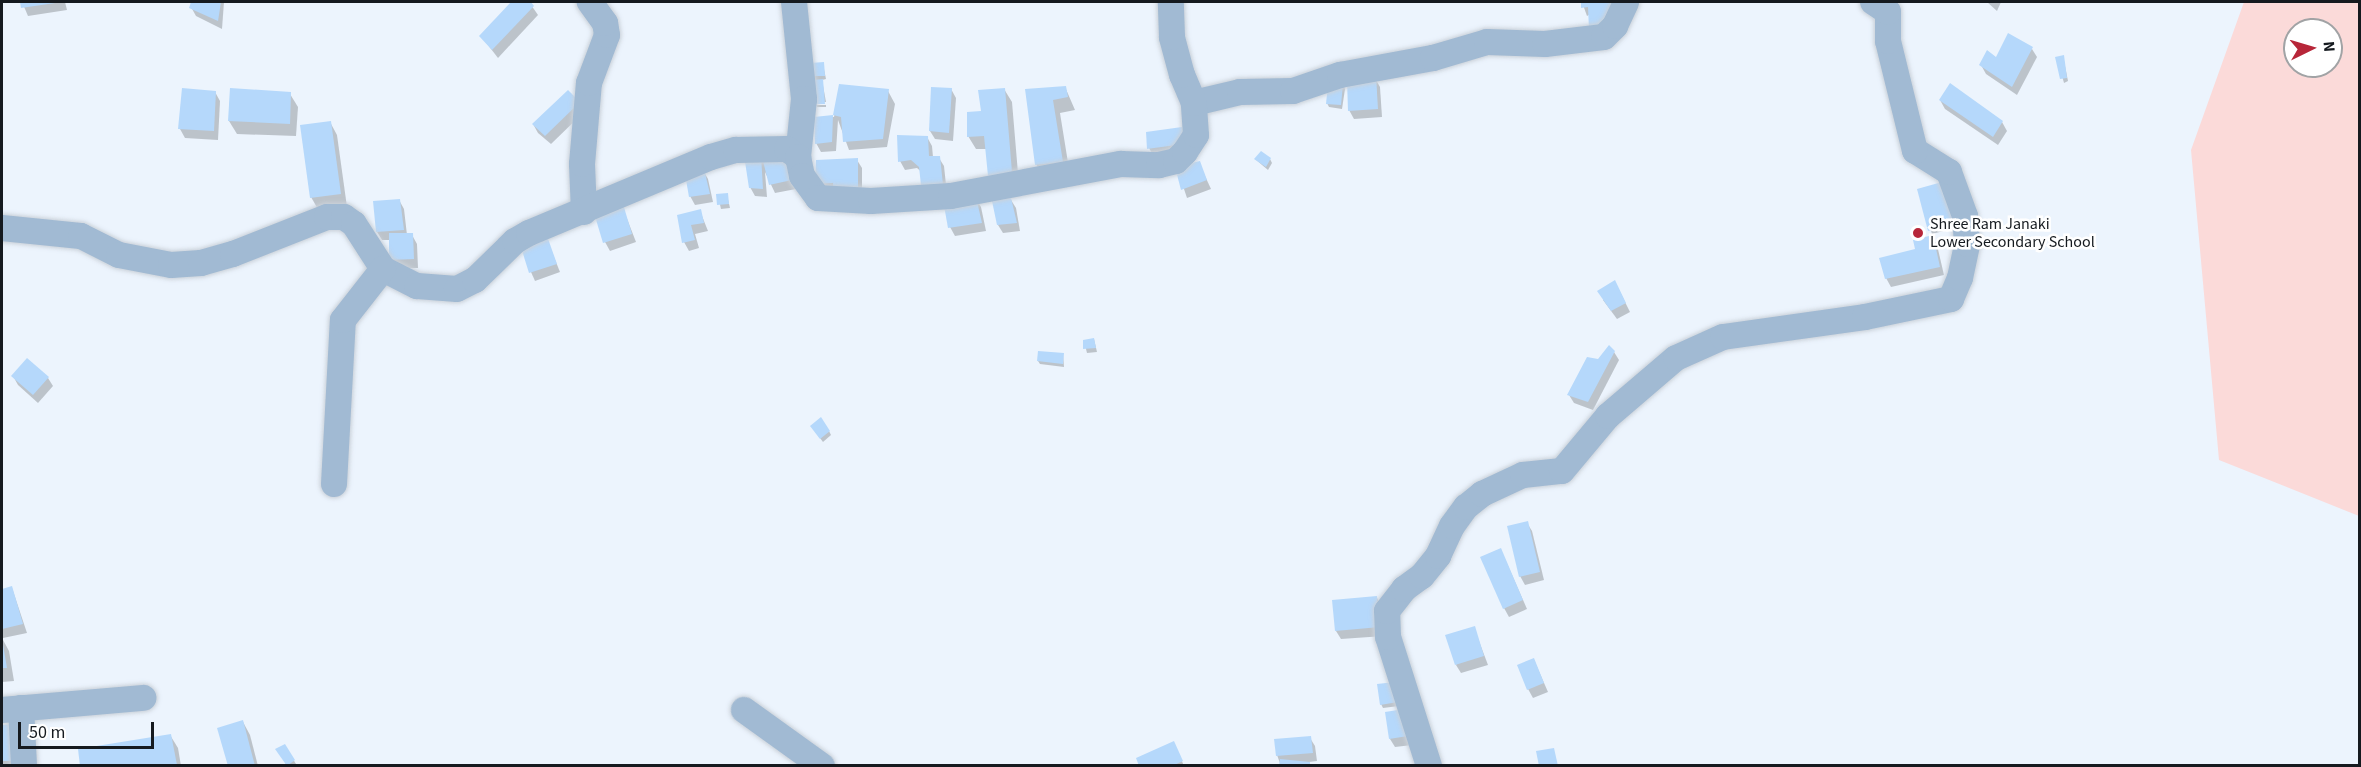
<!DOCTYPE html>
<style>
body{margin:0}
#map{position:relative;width:2361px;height:767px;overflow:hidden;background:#ecf4fd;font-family:"Source Sans 3",sans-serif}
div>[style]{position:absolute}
.green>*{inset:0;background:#fbdad9}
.shadow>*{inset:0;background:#0003}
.building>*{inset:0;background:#b5d8fb}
.roads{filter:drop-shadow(0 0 2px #cad1d9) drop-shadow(0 0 2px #cad1d9)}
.minor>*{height:26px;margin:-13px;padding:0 13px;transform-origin:13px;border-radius:13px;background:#a1bad3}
.dots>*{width:16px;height:16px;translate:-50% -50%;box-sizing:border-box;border:3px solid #fff;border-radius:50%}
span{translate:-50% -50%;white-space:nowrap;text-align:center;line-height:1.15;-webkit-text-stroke:5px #fff;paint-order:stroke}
.poi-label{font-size:16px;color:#151a1f}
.left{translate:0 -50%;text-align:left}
.frame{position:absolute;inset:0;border:3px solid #151a1f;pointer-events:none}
.north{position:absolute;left:2283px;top:18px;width:60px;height:60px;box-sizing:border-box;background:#fff;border:2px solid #a1a3a5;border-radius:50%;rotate:85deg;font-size:16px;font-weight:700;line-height:24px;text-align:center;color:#151a1f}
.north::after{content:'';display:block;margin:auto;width:21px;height:27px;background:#b72639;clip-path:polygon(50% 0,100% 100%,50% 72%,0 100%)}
.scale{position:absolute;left:18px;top:722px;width:136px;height:27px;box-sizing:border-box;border:3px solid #151a1f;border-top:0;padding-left:8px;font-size:18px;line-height:21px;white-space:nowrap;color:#151a1f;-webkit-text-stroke:4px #fff;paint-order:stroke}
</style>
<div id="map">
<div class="green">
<div style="clip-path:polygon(evenodd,2244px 2px,2359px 2px,2359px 516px,2219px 460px,2191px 150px,2244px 2px,2295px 30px,2331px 30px,2331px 66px,2295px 66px,2295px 30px)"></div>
</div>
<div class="shadow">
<div style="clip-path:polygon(22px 2px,65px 2px,67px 10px,28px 16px)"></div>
<div style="clip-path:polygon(192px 2px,224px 2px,222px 29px,196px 16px,191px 7px)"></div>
<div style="clip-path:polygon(513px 2px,529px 2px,538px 15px,498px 58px,481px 36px)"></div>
<div style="clip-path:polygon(1582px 2px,1607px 2px,1607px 3px,1587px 16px)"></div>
<div style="clip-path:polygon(1987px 2px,2001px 2px,1997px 11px)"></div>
<div style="clip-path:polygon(2032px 49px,2037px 57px,2017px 95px,1986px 74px,1981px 65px)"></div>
<div style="clip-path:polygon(2063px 56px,2068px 81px,2064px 83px,2057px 58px)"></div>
<div style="clip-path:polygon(823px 64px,826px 79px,822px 80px,826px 102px,814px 102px,816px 82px,813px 76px)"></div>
<div style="clip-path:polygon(1375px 78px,1380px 87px,1382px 117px,1354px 119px,1349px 110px)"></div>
<div style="clip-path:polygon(840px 85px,888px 91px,895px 104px,887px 147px,849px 150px,838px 120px,836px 151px,821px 152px,816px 143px,815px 118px,834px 117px)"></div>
<div style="clip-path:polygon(1343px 85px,1345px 89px,1342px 109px,1329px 107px,1327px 103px)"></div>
<div style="clip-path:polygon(1065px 87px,1075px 110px,1060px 113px,1070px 175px,1044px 177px,1036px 164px,1026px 91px)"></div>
<div style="clip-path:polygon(951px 89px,956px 98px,953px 141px,935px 139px,930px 131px)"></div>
<div style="clip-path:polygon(1004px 89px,1012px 102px,1019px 185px,997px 189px,990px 176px,987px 149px,976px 149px,968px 136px,983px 113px)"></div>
<div style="clip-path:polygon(215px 92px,220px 101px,218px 140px,185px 138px,180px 129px)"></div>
<div style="clip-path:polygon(290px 94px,298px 107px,296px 136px,237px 134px,229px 121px)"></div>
<div style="clip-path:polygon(1940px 100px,2002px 122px,2007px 131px,1998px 145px,1945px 109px)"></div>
<div style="clip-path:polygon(579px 103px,584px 112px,551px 144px,538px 133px,533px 124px)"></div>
<div style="clip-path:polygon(816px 105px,826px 105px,826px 107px,817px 107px)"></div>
<div style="clip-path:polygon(330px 122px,337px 135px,347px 207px,319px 211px,311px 197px)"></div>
<div style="clip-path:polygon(1181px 128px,1186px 137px,1188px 152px,1154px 157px,1149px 148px)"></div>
<div style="clip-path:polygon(927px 137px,932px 146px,933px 157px,939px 158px,944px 166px,947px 194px,917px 168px,905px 170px,900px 161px)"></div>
<div style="clip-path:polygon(785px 154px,796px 189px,775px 193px,765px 172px,767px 197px,755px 196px,750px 187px,745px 157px)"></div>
<div style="clip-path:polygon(1255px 159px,1270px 159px,1272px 163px,1268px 170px)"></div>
<div style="clip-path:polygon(857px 160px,862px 168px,862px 196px,816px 183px)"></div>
<div style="clip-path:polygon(1199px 163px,1211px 189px,1187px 198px,1177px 168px)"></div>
<div style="clip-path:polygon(703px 170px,708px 179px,713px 202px,695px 205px,690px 196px)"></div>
<div style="clip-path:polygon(1941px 184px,1955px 228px,1932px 234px,1919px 190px)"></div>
<div style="clip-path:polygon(727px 195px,730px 208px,721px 209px,718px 196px)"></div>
<div style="clip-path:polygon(976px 199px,981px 207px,986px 231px,955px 236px,950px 227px)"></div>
<div style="clip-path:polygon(399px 200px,404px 209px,407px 235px,412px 235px,417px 244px,418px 268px,396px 268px,391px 260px,390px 240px,382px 240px,377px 232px)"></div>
<div style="clip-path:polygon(1011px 200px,1016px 208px,1020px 231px,1003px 233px,998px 225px)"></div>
<div style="clip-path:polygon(622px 206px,636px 242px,610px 251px,605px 242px)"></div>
<div style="clip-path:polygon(700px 211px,708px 231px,695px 234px,699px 248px,689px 251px,684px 242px,678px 216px)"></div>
<div style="clip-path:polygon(545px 235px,560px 272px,535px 281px,531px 272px)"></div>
<div style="clip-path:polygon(1932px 237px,1937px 245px,1944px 275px,1891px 287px,1886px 278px)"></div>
<div style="clip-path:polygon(1618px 288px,1630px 312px,1617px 319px,1603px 300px)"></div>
<div style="clip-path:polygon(1094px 339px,1097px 352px,1087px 353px,1084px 341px)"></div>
<div style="clip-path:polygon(1614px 352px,1619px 360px,1593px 410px,1574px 403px,1569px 395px,1598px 360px)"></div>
<div style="clip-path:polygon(1063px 354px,1064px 367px,1040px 364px,1038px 361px)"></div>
<div style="clip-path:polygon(13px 376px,48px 378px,53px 386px,38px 403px,18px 385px)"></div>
<div style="clip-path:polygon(814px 430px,829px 431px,831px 435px,823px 442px)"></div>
<div style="clip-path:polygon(1527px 523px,1532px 531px,1544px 580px,1525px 585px,1520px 576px)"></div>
<div style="clip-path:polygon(1505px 559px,1527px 609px,1509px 617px,1504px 608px)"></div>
<div style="clip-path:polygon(12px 588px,27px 633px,3px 638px,2px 590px)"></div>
<div style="clip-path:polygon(1377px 598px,1382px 607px,1384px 636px,1341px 639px,1336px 631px,1334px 602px)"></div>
<div style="clip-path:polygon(1474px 628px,1488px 665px,1461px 673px,1456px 665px)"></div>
<div style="clip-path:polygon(2px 638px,9px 651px,14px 681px,2px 682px)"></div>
<div style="clip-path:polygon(1534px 660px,1548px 692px,1533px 698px,1528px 689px)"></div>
<div style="clip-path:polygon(1394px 684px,1399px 706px,1383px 708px,1381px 704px)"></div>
<div style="clip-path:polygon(1403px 711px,1412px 745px,1395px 747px,1390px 739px)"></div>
<div style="clip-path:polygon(243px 722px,250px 735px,258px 766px,229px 766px)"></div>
<div style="clip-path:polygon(12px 726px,20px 766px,2px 766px,2px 727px)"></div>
<div style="clip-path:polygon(170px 735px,178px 748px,181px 766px,82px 766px)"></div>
<div style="clip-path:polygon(1310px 738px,1315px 746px,1317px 761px,1309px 762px,1311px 766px,1281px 766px,1277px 755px)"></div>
<div style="clip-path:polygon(285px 746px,296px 764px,294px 766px,287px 766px,278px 749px)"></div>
<div style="clip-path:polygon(1178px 752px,1184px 766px,1141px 766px)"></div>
</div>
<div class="building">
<div style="clip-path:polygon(20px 2px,55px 2px,55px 3px,21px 8px)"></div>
<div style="clip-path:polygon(191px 2px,221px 2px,218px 21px,189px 8px)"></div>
<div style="clip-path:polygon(511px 2px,531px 2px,534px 6px,492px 50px,479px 36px)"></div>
<div style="clip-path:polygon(1581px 2px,1612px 2px,1615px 23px,1589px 30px,1588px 7px,1581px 8px)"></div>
<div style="clip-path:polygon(2008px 33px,2033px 47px,2012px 87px,1979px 65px,1987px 50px,1996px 57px)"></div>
<div style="clip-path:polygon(2064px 55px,2067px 78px,2060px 79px,2055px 57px)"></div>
<div style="clip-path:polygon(824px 62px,825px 76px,811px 76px,810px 63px)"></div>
<div style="clip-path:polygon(1376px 76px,1378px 109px,1348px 111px,1347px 80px)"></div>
<div style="clip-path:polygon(823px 79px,825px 104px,813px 104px,812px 80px)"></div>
<div style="clip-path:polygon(1950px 83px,2003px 121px,1993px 137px,1939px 100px)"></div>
<div style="clip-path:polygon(839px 84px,889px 89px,883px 139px,843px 142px,841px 117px,833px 115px)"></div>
<div style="clip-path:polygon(1328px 84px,1343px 84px,1341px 105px,1326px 104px)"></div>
<div style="clip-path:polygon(1066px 86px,1068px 97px,1053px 100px,1063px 162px,1035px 165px,1025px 89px)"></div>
<div style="clip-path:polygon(931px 87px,952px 88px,949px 133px,929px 131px)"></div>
<div style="clip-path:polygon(182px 88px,216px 91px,214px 131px,178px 129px)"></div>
<div style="clip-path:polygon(230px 88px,291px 92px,290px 124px,228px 121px)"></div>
<div style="clip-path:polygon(1005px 88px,1012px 172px,988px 176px,984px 136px,967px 137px,967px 112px,981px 111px,978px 90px)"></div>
<div style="clip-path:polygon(568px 90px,580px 102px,545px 136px,532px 124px)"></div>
<div style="clip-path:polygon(833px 115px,832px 142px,815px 144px,814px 117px)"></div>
<div style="clip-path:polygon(331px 121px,341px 194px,310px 198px,300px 125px)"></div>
<div style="clip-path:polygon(1182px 127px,1184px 144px,1147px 149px,1146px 132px)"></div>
<div style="clip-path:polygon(897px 135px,928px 136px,929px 156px,940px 156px,943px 185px,921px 185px,919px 167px,911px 160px,898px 162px)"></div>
<div style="clip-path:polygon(1261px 151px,1271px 158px,1266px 167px,1254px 159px)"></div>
<div style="clip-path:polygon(786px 153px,792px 180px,769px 185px,762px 157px)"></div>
<div style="clip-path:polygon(744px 155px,761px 155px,763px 189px,749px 188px)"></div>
<div style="clip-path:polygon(858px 158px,858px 188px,833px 188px,833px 183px,815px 184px,816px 160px)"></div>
<div style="clip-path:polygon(1200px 161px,1207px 180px,1181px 190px,1175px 167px)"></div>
<div style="clip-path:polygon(704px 169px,710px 194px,689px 197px,685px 174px)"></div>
<div style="clip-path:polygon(1942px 182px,1954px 224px,1928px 231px,1917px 189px)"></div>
<div style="clip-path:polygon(728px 193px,729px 204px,717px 205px,716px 194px)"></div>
<div style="clip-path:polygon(976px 197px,982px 223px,948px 228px,943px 200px)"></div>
<div style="clip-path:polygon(1011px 198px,1017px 223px,997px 225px,992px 201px)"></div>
<div style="clip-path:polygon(400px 199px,404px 230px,376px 232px,373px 201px)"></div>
<div style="clip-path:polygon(623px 204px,632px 234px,603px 243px,594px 213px)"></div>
<div style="clip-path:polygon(701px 209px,704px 223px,691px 225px,695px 240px,682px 243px,677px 215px)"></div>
<div style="clip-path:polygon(389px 233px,413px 233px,414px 259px,389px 260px)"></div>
<div style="clip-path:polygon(546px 233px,557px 264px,529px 273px,520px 244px)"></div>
<div style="clip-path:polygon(1933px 235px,1940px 267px,1885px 279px,1879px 258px,1915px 249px,1913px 240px)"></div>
<div style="clip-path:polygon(1615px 280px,1626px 303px,1611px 311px,1597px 291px)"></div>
<div style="clip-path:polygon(1094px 338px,1096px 348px,1083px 349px,1083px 340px)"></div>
<div style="clip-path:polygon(1609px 345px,1615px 351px,1588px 402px,1567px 395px,1587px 357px,1598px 359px)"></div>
<div style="clip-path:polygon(1038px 351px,1064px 353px,1063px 364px,1037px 361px)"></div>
<div style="clip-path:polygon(27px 358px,49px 377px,33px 395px,11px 376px)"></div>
<div style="clip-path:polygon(821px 417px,830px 431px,820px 439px,810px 426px)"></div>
<div style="clip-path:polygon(1528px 521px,1540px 572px,1519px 577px,1507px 526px)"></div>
<div style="clip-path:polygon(1501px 548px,1523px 600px,1503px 609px,1480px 557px)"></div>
<div style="clip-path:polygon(12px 586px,23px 624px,2px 629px,2px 589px)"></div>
<div style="clip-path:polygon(1377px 596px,1380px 627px,1335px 631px,1332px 600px)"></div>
<div style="clip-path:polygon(1475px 626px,1484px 656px,1455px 665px,1445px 635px)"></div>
<div style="clip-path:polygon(2px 639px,7px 668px,2px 668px)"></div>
<div style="clip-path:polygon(1534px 658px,1544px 683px,1527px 690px,1517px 665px)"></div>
<div style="clip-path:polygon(1395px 682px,1398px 702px,1380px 705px,1377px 684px)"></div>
<div style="clip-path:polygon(1404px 709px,1408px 736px,1389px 739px,1385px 712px)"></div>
<div style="clip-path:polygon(243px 720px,255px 766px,228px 766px,217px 728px)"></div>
<div style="clip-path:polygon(13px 724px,16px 761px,2px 761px,2px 725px)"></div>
<div style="clip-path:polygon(171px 734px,177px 765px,80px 766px,78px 749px)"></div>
<div style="clip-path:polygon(1311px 736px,1313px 753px,1276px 756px,1274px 739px)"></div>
<div style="clip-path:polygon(1174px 741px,1183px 761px,1172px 766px,1139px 766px,1136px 758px)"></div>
<div style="clip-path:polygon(285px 744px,295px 760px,287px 766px,275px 749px)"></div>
<div style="clip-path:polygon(1554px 748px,1558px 766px,1539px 766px,1536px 751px)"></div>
<div style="clip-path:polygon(1280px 759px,1310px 762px,1310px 766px,1279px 766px)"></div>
</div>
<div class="roads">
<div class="minor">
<div style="left:794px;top:2px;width:98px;rotate:84.1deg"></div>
<div style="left:804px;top:99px;width:58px;rotate:95.9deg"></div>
<div style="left:1194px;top:103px;width:47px;rotate:-13.4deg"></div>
<div style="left:1240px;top:92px;width:53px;rotate:-1.1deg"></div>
<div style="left:1293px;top:91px;width:50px;rotate:-18.8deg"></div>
<div style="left:1340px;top:75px;width:95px;rotate:-10.4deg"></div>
<div style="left:1433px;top:58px;width:56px;rotate:-16.5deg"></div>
<div style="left:1487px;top:42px;width:58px;rotate:2deg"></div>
<div style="left:1545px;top:44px;width:59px;rotate:-6.8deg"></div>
<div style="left:1604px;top:37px;width:16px;rotate:-45deg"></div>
<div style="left:1615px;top:26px;width:26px;rotate:-65deg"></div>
<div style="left:584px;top:212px;width:48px;rotate:-92.4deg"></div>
<div style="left:582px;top:164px;width:81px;rotate:-85.1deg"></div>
<div style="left:589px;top:83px;width:51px;rotate:-69.4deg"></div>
<div style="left:607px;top:35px;width:12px;rotate:-99deg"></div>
<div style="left:605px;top:23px;width:26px;rotate:-126deg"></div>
<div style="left:2px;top:228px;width:79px;rotate:5.8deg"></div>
<div style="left:81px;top:236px;width:42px;rotate:26.6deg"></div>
<div style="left:119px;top:255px;width:53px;rotate:10.9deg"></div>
<div style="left:171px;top:265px;width:30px;rotate:-4deg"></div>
<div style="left:201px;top:263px;width:33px;rotate:-16deg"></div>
<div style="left:233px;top:254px;width:101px;rotate:-21.5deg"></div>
<div style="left:327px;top:217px;width:17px"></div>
<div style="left:344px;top:217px;width:12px;rotate:35deg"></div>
<div style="left:354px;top:224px;width:54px;rotate:57.2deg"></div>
<div style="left:383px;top:269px;width:38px;rotate:27deg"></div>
<div style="left:417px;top:286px;width:40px;rotate:4.3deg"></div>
<div style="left:457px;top:289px;width:20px;rotate:-27deg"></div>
<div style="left:475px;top:280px;width:56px;rotate:-44.3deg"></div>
<div style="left:515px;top:241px;width:16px;rotate:-30deg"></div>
<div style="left:529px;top:233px;width:197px;rotate:-22.7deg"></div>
<div style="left:711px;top:157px;width:26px;rotate:-16deg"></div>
<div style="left:736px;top:150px;width:51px;rotate:-1.1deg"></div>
<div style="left:787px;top:149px;width:14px;rotate:36deg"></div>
<div style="left:798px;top:157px;width:19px;rotate:78deg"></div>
<div style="left:802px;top:176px;width:27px;rotate:54deg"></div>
<div style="left:818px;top:198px;width:53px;rotate:3.2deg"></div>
<div style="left:871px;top:201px;width:80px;rotate:-3.6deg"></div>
<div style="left:951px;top:196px;width:173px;rotate:-10.7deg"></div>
<div style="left:1121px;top:164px;width:38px;rotate:2deg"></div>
<div style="left:1159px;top:165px;width:17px;rotate:-13deg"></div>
<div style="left:1176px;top:161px;width:13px;rotate:-45deg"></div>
<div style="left:1185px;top:152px;width:20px;rotate:-57deg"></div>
<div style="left:1196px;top:135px;width:32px;rotate:-94deg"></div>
<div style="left:1194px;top:103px;width:30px;rotate:-113deg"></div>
<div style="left:1182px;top:75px;width:39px;rotate:-105deg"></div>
<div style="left:1172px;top:37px;width:35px;rotate:-92deg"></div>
<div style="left:334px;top:484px;width:164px;rotate:-86.9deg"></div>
<div style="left:343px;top:320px;width:65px;rotate:-51.9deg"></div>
<div style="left:21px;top:708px;width:58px;rotate:87deg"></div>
<div style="left:2px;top:710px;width:142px;rotate:-4.9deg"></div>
<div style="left:744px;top:710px;width:96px;rotate:35.7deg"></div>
<div style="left:1429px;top:766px;width:135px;rotate:-107.6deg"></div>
<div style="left:1388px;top:637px;width:26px;rotate:-92deg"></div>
<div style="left:1387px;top:611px;width:28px;rotate:-52deg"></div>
<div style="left:1404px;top:589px;width:22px;rotate:-36deg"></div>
<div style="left:1422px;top:576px;width:26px;rotate:-51deg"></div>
<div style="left:1438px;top:556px;width:33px;rotate:-65deg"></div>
<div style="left:1452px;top:526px;width:24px;rotate:-54deg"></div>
<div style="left:1466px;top:507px;width:21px;rotate:-39deg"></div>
<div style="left:1482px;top:494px;width:45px;rotate:-24.9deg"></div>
<div style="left:1523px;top:475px;width:39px;rotate:-6deg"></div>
<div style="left:1562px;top:471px;width:72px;rotate:-50.1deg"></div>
<div style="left:1608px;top:416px;width:89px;rotate:-40.5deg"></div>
<div style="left:1676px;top:358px;width:51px;rotate:-24.1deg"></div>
<div style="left:1723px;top:337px;width:143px;rotate:-8deg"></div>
<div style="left:1865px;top:317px;width:88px;rotate:-11.8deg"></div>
<div style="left:1951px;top:299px;width:23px;rotate:-67deg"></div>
<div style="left:1960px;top:278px;width:35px;rotate:-78deg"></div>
<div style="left:1967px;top:244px;width:28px;rotate:-94deg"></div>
<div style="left:1965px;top:216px;width:47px;rotate:-110deg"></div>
<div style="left:1949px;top:172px;width:40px;rotate:-148deg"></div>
<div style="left:1915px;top:151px;width:113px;rotate:-103.8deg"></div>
<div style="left:1888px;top:41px;width:29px;rotate:-90deg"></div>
<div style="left:1888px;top:12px;width:18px;rotate:-146deg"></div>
</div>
</div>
<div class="dots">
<div style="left:1918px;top:233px;background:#b72639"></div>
</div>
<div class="poi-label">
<span class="left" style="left:1930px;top:233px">Shree Ram Janaki<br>Lower Secondary School</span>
</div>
<div class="frame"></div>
<div class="north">N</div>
<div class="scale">50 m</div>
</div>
